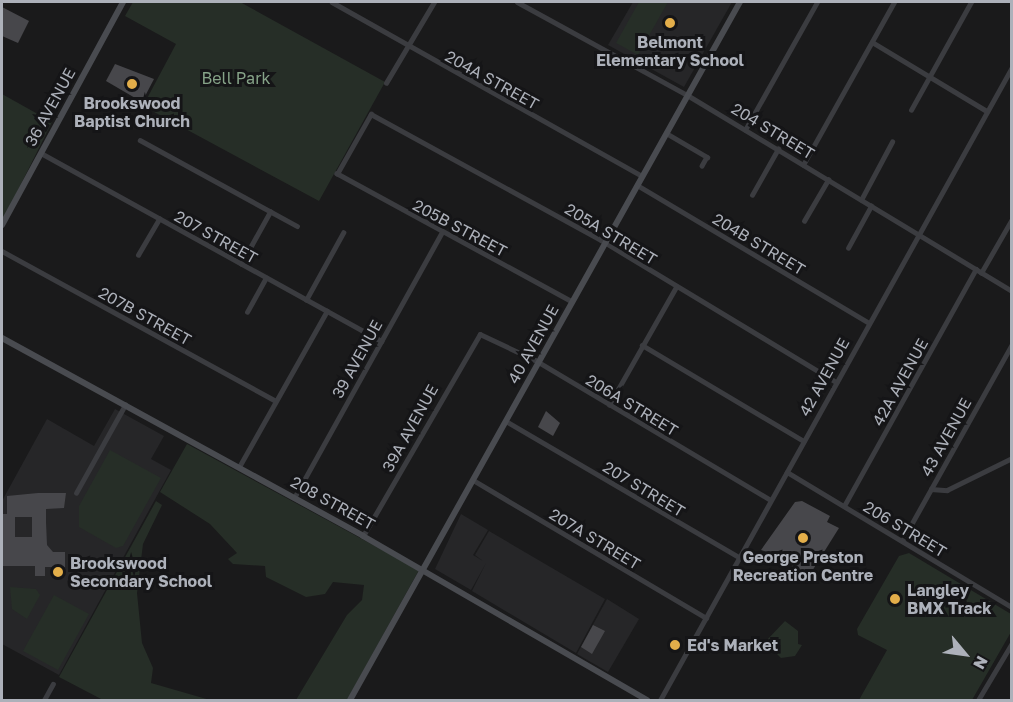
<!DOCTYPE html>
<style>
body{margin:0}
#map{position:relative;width:1013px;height:702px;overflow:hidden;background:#1a1a1b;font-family:"Golos Text",sans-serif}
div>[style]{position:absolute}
.built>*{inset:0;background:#262628}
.green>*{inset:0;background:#262e27}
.building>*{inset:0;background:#47474b}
.minor>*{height:4.5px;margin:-2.25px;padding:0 2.25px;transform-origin:2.25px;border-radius:2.25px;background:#3b3c40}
.tertiary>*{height:5px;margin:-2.5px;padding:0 2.5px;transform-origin:2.5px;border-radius:2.5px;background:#3b3c40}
.secondary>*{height:6px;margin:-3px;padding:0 3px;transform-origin:3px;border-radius:3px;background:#494b50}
.dots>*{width:16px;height:16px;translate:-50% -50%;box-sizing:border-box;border:3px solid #151517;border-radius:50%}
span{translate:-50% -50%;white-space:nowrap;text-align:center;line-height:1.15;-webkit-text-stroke:6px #151517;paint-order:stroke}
.poi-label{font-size:16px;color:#adb1ba;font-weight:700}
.left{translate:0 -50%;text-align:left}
.park-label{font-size:16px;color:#86a388}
.street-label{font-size:16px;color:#adb1ba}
.frame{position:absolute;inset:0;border:3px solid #adb1ba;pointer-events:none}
.north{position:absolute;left:935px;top:624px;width:60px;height:60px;-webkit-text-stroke:4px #151517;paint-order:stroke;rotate:119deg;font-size:16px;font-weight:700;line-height:24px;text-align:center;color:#adb1ba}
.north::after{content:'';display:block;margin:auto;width:21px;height:27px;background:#adb1ba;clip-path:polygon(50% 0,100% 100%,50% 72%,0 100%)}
</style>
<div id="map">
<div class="built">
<div style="clip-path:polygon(633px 2px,732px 2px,684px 87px,608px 45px)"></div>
<div style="clip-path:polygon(115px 409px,164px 436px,151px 459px,171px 470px,59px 675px,2px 644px,2px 501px,47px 419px,94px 446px)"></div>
<div style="clip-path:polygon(461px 514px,488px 530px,473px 555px,483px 561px,475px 555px,489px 531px,605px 599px,576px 653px,472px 591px,486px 563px,471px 590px,435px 569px)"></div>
<div style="clip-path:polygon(607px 599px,639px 619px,608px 672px,577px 654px)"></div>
</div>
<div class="green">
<div style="clip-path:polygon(133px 2px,240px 2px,385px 82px,319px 201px,143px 106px,176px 44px,125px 16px)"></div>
<div style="clip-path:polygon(639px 2px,668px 2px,638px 55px,616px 43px)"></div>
<div style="clip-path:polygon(2px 94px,52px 122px,2px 222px)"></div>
<div style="clip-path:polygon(187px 444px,419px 570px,347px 700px,296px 700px,347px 615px,362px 600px,364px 585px,333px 582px,325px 594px,306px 597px,266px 577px,265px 566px,233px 564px,228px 559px,237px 553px,210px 524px,160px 492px)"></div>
<div style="clip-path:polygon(110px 450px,161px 478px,123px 546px,116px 548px,79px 527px,79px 506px)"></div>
<div style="clip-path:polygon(156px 501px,162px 505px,143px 544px,137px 593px,142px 643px,153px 668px,151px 683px,210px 700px,103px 700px,59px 677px)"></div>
<div style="clip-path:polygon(909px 553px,1011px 614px,1011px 632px,972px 700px,859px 700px,887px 650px,858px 635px,857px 629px,899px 556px)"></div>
<div style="clip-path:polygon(10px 587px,36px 589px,40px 595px,27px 619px,12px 609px)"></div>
<div style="clip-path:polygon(54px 595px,89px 614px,58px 670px,23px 651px)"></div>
<div style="clip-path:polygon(785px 621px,798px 631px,798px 644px,802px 645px,795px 656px,781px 658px,765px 642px)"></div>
</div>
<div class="building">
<div style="clip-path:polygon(2px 7px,29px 21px,18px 43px,2px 36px)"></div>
<div style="clip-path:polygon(115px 64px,154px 79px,142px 102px,106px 81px)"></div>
<div style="clip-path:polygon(546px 411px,560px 423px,553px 436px,538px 427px)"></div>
<div style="clip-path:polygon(evenodd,38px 493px,66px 493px,64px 508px,46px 509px,46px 522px,47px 545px,53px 552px,65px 552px,65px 567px,45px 567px,45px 576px,35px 576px,35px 566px,2px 566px,2px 514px,7px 514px,7px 496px,38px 493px,15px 517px,32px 517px,32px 537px,15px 537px,15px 517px)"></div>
<div style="clip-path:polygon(802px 501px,830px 516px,827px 522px,839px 528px,809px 576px,792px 566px,794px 562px,761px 550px,795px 502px)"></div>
<div style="clip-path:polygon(593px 625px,605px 631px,592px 654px,581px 647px)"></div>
</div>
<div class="minor">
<div style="left:332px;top:2px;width:355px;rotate:29.3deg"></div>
<div style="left:872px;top:42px;width:134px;rotate:31deg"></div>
<div style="left:386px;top:83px;width:94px;rotate:-59.3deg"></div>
<div style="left:911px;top:110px;width:124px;rotate:-60.9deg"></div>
<div style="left:745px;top:130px;width:147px;rotate:-60.6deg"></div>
<div style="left:666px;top:133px;width:48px;rotate:30.3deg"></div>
<div style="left:707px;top:157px;width:10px;rotate:119deg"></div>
<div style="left:140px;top:140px;width:179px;rotate:28.7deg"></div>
<div style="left:41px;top:153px;width:389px;rotate:28.9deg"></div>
<div style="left:803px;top:165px;width:187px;rotate:-60.8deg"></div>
<div style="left:637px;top:185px;width:270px;rotate:30.7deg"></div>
<div style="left:752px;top:195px;width:53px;rotate:-60.5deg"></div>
<div style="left:861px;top:200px;width:66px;rotate:-61.9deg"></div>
<div style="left:804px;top:221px;width:48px;rotate:-59.7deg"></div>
<div style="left:848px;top:248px;width:48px;rotate:-61.3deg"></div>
<div style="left:2px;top:251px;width:312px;rotate:28.7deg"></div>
<div style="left:138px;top:255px;width:42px;rotate:-59.7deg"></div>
<div style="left:241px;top:264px;width:60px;rotate:-60.9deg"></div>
<div style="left:981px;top:273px;width:62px;rotate:-60.1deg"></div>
<div style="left:306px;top:300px;width:77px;rotate:-61.1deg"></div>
<div style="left:572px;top:302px;width:268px;rotate:-151.4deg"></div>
<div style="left:337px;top:174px;width:69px;rotate:-60.5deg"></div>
<div style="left:371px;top:114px;width:262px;rotate:28.7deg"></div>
<div style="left:601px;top:240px;width:275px;rotate:31.1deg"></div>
<div style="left:247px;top:312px;width:39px;rotate:-61deg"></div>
<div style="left:642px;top:345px;width:188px;rotate:30.7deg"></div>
<div style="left:609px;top:405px;width:136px;rotate:-60.4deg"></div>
<div style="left:506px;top:421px;width:271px;rotate:30.3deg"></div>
<div style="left:239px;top:467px;width:179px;rotate:-60.6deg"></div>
<div style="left:787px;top:472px;width:262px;rotate:31deg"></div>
<div style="left:473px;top:480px;width:271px;rotate:30.6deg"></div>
<div style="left:931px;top:489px;width:16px;rotate:4deg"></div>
<div style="left:947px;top:490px;width:72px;rotate:-26.2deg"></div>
<div style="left:76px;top:493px;width:101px;rotate:-60.9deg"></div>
<div style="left:294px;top:498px;width:304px;rotate:-60.9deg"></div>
<div style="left:844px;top:506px;width:271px;rotate:-60.9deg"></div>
<div style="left:363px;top:536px;width:233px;rotate:-59.9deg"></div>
<div style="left:480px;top:334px;width:61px;rotate:25.3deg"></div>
<div style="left:535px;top:360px;width:274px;rotate:30.7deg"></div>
<div style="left:902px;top:541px;width:226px;rotate:-60.8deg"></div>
<div style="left:44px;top:700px;width:18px;rotate:-61deg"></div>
</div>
<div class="tertiary">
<div style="left:517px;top:2px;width:194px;rotate:28.7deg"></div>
<div style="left:687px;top:95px;width:380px;rotate:31.1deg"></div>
<div style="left:660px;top:700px;width:724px;rotate:-60.92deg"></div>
<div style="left:978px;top:700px;width:66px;rotate:-59.2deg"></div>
</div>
<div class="secondary">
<div style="left:2px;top:225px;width:254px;rotate:-61.5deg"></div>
<div style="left:2px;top:338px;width:412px;rotate:28.7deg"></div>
<div style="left:363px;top:536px;width:328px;rotate:30deg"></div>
<div style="left:350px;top:700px;width:800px;rotate:-60.81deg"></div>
</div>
<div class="dots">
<div style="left:670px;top:23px;background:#e3ae4a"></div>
<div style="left:132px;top:84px;background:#e3ae4a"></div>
<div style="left:803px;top:538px;background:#e3ae4a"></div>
<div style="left:58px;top:572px;background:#e3ae4a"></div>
<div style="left:895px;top:599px;background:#e3ae4a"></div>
<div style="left:675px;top:645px;background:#e3ae4a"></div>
</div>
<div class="poi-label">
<span style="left:670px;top:51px">Belmont<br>Elementary School</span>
<span style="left:132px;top:112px">Brookswood<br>Baptist Church</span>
<span style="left:803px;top:566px">George Preston<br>Recreation Centre</span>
<span class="left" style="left:70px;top:572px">Brookswood<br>Secondary School</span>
<span class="left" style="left:907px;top:599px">Langley<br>BMX Track</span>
<span class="left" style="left:687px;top:645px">Ed's Market</span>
</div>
<div class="park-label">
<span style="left:236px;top:78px">Bell Park</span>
</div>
<div class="street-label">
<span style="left:492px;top:80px;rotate:29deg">204A STREET</span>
<span style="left:50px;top:107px;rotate:-61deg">36 AVENUE</span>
<span style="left:773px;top:131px;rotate:31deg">204 STREET</span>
<span style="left:460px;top:228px;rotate:28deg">205B STREET</span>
<span style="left:611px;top:234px;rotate:31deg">205A STREET</span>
<span style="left:216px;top:237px;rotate:29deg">207 STREET</span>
<span style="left:759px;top:244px;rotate:31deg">204B STREET</span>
<span style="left:145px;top:316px;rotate:29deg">207B STREET</span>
<span style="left:533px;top:344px;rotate:-61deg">40 AVENUE</span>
<span style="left:357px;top:359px;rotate:-61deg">39 AVENUE</span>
<span style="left:824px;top:377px;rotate:-61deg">42 AVENUE</span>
<span style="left:900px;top:382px;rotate:-61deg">42A AVENUE</span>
<span style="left:632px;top:405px;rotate:31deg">206A STREET</span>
<span style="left:410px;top:428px;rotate:-61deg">39A AVENUE</span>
<span style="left:946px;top:437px;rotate:-61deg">43 AVENUE</span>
<span style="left:644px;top:489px;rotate:31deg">207 STREET</span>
<span style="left:333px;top:503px;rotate:29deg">208 STREET</span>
<span style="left:905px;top:529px;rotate:31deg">206 STREET</span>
<span style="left:595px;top:539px;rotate:31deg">207A STREET</span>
</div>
<div class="frame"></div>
<div class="north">N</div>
</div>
